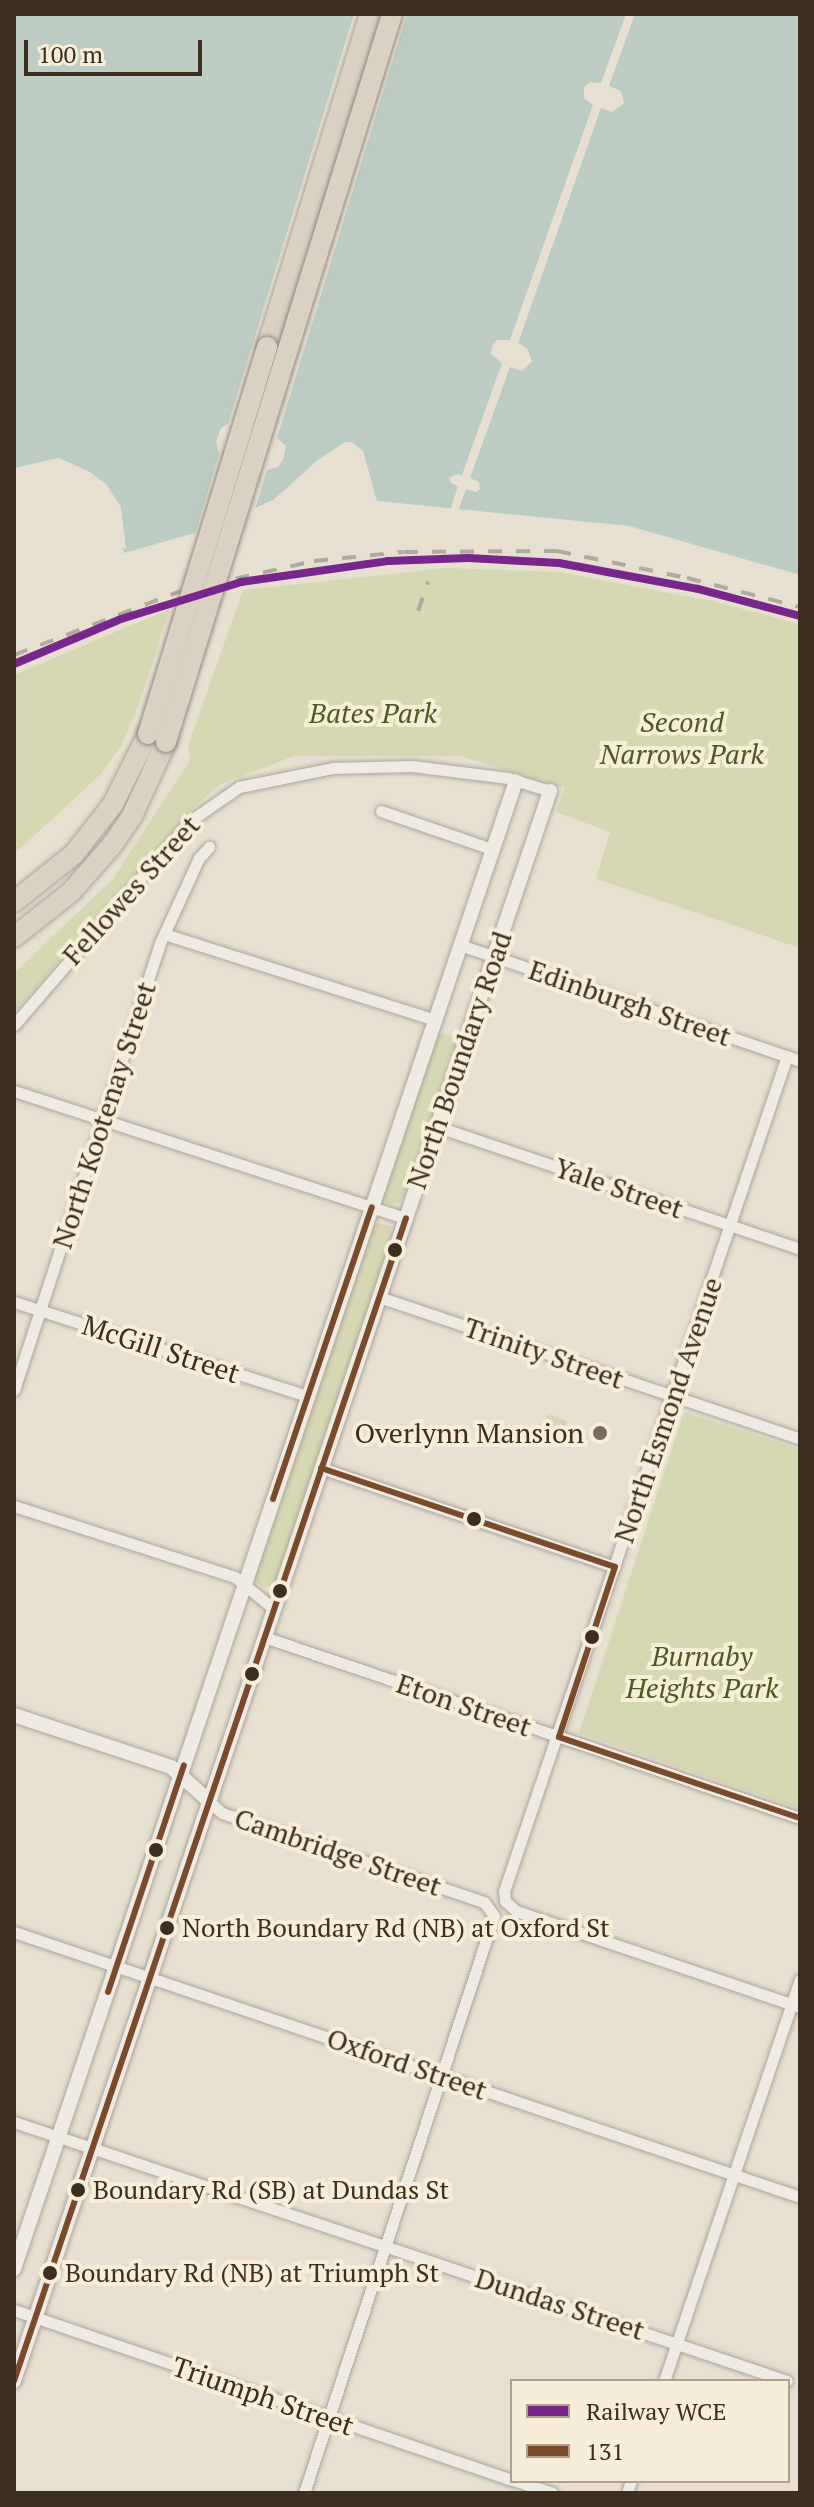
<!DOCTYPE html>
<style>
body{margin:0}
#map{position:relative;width:814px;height:2507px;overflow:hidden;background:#e7e0d1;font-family:"PT Serif",serif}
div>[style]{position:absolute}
.green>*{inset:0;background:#d6d7b3}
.water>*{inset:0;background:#bcccc2}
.pier>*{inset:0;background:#e7e0d1}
.roads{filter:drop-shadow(0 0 2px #ada599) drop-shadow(0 0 2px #ada599)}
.minor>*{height:11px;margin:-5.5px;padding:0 5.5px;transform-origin:5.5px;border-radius:5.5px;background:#efebe3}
.tertiary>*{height:14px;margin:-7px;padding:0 7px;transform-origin:7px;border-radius:7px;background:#efebe3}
.motorway>*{height:20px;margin:-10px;padding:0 10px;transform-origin:10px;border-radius:10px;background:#dad1c2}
.rail>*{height:4px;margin-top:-2px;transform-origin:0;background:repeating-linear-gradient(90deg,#afaaa2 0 14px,transparent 0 28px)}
.bridges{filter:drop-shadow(0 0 2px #928b80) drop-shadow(0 0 2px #928b80)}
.motorway-bridge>*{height:20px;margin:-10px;padding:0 10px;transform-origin:10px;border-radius:10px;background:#dad1c2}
.bus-1>*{height:6px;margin:-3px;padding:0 3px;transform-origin:3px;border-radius:3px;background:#7a4b2a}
.rail-1>*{height:8px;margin:-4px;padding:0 4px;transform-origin:4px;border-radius:4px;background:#77278b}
.dots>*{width:22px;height:22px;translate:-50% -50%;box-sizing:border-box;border:4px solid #f7eed8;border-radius:50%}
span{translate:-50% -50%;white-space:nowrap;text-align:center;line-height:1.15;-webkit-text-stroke:8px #f7eed8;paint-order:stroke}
.bus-label{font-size:26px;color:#3d2e20}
.left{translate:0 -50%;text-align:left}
.park-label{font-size:28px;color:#4d5a26;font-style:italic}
.street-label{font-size:28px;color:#3d2e20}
.poi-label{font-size:28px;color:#3d2e20}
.right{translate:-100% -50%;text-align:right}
.frame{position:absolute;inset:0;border:16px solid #3d2e20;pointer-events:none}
.legend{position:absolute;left:510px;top:2379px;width:280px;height:104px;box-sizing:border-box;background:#f7eed8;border:2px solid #ada18e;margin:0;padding:10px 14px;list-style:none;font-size:24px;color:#3d2e20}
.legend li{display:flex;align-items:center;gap:16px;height:40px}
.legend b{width:40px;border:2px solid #ada18e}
.scale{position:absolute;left:24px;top:40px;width:178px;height:36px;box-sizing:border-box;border:4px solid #3d2e20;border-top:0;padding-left:10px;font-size:24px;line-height:28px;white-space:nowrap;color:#3d2e20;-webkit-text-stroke:6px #f7eed8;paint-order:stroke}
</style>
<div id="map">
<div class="green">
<div style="clip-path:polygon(446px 568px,559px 572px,712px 601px,800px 624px,800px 948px,596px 879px,610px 832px,556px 812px,565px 788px,461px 756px,294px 756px,221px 784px,193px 808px,14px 1013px,14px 973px,113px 879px,190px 760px,188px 746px,243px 590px)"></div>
<div style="clip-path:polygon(170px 609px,139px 704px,120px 748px,100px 775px,14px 854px,14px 675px)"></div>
<div style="clip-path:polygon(438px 1033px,452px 1036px,456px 1043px,405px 1195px,400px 1202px,388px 1205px,382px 1197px)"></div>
<div style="clip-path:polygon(378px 1223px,390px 1226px,392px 1233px,276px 1580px,269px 1587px,261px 1587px,254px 1578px,371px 1228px)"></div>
<div style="clip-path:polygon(684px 1412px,800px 1449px,800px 1809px,579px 1733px)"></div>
<div style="clip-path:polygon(548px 1414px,567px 1421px,560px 1439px,542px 1433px)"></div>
</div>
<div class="water">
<div style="clip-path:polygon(14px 14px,800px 14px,800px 575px,629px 526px,377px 501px,363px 451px,352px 442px,345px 442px,318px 460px,273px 500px,202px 531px,124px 553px,111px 512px,97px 487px,76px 473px,50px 468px,14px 477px)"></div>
</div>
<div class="pier">
<div style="clip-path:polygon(354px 14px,407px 14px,277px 438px,286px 446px,284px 457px,278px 467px,267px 470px,254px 513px,194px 537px,219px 454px,216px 441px,221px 428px,228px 424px)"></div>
<div style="clip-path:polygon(626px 14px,635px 14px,609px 86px,621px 91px,624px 103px,612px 112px,601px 108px,518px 343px,527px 348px,532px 361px,522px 371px,510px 367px,470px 478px,479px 482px,480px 489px,476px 492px,466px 489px,457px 514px,449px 513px,458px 486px,451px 483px,449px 478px,456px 474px,462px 475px,502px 363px,491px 354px,492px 346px,497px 340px,510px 340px,593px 105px,584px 98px,584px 87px,590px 82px,601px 83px)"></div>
<div style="clip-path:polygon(59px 458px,90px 472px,106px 484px,121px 507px,126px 549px,120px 546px,95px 491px,80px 479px,50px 472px,14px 479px,14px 468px)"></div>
</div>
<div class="roads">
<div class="minor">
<div style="left:381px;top:811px;width:117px;rotate:18.9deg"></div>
<div style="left:164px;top:934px;width:284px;rotate:17.6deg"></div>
<div style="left:460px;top:945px;width:359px;rotate:18.8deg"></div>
<div style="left:14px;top:1025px;width:269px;rotate:-49.2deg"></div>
<div style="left:190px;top:821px;width:60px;rotate:-34.8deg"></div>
<div style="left:239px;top:787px;width:95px;rotate:-11.5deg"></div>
<div style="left:332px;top:768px;width:80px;rotate:-1.4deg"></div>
<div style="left:412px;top:766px;width:97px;rotate:7.1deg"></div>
<div style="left:508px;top:778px;width:44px;rotate:17.2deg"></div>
<div style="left:787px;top:1056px;width:882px;rotate:108.72deg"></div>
<div style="left:504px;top:1891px;width:10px;rotate:84deg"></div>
<div style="left:505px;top:1901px;width:15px;rotate:42deg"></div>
<div style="left:516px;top:1911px;width:300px;rotate:18.7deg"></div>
<div style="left:14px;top:1091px;width:412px;rotate:18deg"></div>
<div style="left:438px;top:1127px;width:382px;rotate:18.6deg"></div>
<div style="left:379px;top:1297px;width:444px;rotate:18.6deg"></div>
<div style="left:14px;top:1302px;width:308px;rotate:17.8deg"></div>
<div style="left:14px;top:1390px;width:470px;rotate:-71.9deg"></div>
<div style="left:160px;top:943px;width:94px;rotate:-65.4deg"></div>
<div style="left:199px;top:858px;width:15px;rotate:-48deg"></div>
<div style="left:321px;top:1468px;width:310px;rotate:18.6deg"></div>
<div style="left:14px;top:1506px;width:232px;rotate:17.8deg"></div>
<div style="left:235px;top:1577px;width:50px;rotate:39.4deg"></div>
<div style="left:264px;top:1637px;width:566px;rotate:18.66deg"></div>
<div style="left:209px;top:1801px;width:18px;rotate:43deg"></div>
<div style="left:222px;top:1813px;width:277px;rotate:18.8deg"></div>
<div style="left:484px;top:1902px;width:17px;rotate:54deg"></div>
<div style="left:494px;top:1916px;width:607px;rotate:108.23deg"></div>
<div style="left:14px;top:1932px;width:829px;rotate:18.63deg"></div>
<div style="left:14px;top:2122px;width:815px;rotate:18.52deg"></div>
<div style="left:14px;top:2310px;width:526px;rotate:18.85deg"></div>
<div style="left:664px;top:2381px;width:424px;rotate:-71.3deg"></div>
<div style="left:516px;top:2481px;width:38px;rotate:18deg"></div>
<div style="left:627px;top:2493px;width:13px;rotate:-72deg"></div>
</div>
<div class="tertiary">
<div style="left:14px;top:1715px;width:165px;rotate:18.3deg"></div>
<div style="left:171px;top:1767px;width:51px;rotate:41.8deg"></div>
<div style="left:14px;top:2269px;width:1570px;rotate:-71.36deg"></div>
<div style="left:14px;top:2381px;width:1678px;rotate:-71.37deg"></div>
</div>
<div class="motorway">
<div style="left:267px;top:347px;width:349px;rotate:-72.8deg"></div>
<div style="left:14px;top:902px;width:77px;rotate:-38.7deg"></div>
<div style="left:74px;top:854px;width:36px;rotate:-52deg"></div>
<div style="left:96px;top:826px;width:28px;rotate:-52deg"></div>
<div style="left:113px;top:804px;width:78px;rotate:-63.4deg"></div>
<div style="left:14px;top:937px;width:73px;rotate:-38.3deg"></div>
<div style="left:71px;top:892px;width:64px;rotate:-48.8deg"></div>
<div style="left:113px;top:844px;width:34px;rotate:-56deg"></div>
<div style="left:132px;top:816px;width:81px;rotate:-65.3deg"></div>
</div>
</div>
<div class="rail">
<div style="left:418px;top:611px;width:31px;rotate:-71deg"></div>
<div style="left:14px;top:655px;width:179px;rotate:-21deg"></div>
<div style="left:181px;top:591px;width:136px;rotate:-12.7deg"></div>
<div style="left:314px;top:561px;width:90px;rotate:-5.7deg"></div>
<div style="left:404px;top:552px;width:153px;rotate:-0.4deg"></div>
<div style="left:557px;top:551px;width:133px;rotate:11.7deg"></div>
<div style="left:687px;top:578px;width:117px;rotate:14.4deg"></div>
</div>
<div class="bridges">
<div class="motorway-bridge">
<div style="left:148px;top:734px;width:405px;rotate:-72.9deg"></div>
<div style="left:166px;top:742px;width:762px;rotate:-72.75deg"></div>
</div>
</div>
<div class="bus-1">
<div style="left:321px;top:1468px;width:310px;rotate:18.6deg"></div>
<div style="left:273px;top:1499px;width:308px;rotate:-71.3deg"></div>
<div style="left:559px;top:1737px;width:254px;rotate:18.6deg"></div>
<div style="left:559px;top:1737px;width:179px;rotate:-71.8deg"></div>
<div style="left:108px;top:1992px;width:239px;rotate:-71.5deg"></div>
<div style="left:14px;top:2381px;width:1227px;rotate:-71.37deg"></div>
</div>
<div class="rail-1">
<div style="left:14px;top:664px;width:116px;rotate:-22.8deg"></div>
<div style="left:121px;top:619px;width:126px;rotate:-17.1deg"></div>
<div style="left:241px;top:582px;width:148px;rotate:-8.1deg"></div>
<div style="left:388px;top:561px;width:80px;rotate:-2.1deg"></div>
<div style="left:468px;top:558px;width:91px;rotate:3.1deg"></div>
<div style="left:559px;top:563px;width:141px;rotate:10.6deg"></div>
<div style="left:698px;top:589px;width:106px;rotate:14.8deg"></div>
</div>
<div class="dots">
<div style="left:395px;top:1250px;background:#3d2e20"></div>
<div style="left:600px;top:1433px;background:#786c5e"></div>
<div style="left:474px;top:1519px;background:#3d2e20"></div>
<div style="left:280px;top:1591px;background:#3d2e20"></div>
<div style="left:592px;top:1637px;background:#3d2e20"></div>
<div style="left:252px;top:1674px;background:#3d2e20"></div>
<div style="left:156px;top:1850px;background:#3d2e20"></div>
<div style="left:167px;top:1928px;background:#3d2e20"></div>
<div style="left:78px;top:2190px;background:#3d2e20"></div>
<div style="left:50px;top:2273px;background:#3d2e20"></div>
</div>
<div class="bus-label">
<span class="left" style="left:182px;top:1928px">North Boundary Rd (NB) at Oxford St</span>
<span class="left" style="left:93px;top:2190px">Boundary Rd (SB) at Dundas St</span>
<span class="left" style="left:65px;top:2273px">Boundary Rd (NB) at Triumph St</span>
</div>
<div class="park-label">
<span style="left:373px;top:713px">Bates Park</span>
<span style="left:682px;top:738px">Second<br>Narrows Park</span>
<span style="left:702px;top:1672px">Burnaby<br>Heights Park</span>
</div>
<div class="street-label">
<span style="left:131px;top:890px;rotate:-48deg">Fellowes Street</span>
<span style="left:630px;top:1003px;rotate:19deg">Edinburgh Street</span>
<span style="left:459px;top:1060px;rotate:-71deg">North Boundary Road</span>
<span style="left:104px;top:1115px;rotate:-72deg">North Kootenay Street</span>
<span style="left:619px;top:1188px;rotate:19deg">Yale Street</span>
<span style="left:161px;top:1349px;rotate:18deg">McGill Street</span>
<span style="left:544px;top:1353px;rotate:19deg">Trinity Street</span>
<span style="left:668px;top:1410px;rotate:-71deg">North Esmond Avenue</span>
<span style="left:464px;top:1705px;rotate:19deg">Eton Street</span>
<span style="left:338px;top:1852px;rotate:19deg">Cambridge Street</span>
<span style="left:407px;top:2064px;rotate:19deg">Oxford Street</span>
<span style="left:560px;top:2304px;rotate:18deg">Dundas Street</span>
<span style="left:263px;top:2396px;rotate:19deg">Triumph Street</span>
</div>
<div class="poi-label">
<span class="right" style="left:584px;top:1433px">Overlynn Mansion</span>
</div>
<div class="frame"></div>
<ul class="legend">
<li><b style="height:10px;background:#77278b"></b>Railway WCE</li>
<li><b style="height:10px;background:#7a4b2a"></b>131</li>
</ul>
<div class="scale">100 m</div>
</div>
